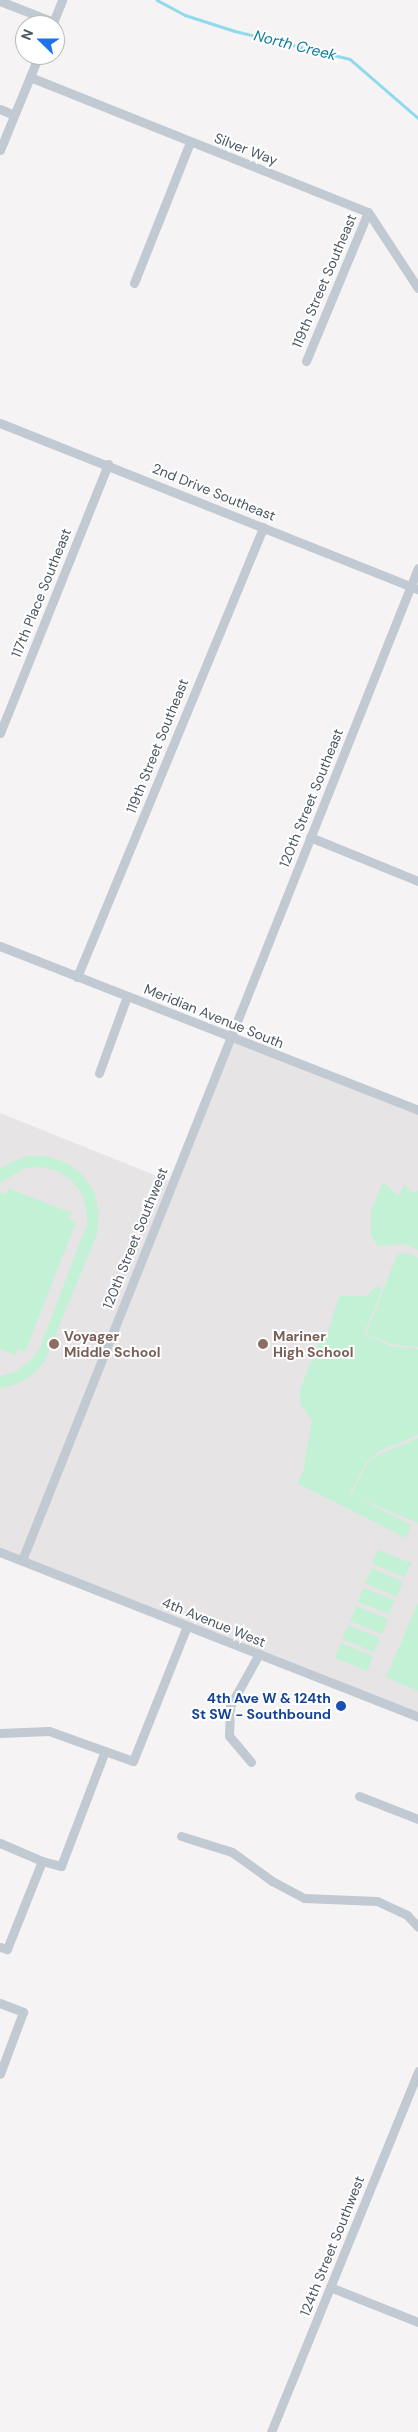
<!DOCTYPE html>
<style>
body{margin:0}
#map{position:relative;width:418px;height:2432px;overflow:hidden;background:#f5f3f3;font-family:"DM Sans",sans-serif}
div>[style]{position:absolute}
.education>*{inset:0;background:#e6e4e5}
.green>*{inset:0;background:#c3f1d5}
.stream>*{height:2.5px;margin:-1.25px;padding:0 1.25px;transform-origin:1.25px;border-radius:1.25px;background:#90daee}
.minor>*{height:9px;margin:-4.5px;padding:0 4.5px;transform-origin:4.5px;border-radius:4.5px;background:#c1cad2}
.dots>*{width:14px;height:14px;translate:-50% -50%;box-sizing:border-box;border:2px solid #fff;border-radius:50%}
span{translate:-50% -50%;white-space:nowrap;text-align:center;line-height:1.15;-webkit-text-stroke:4px #fff;paint-order:stroke}
.street-label{font-size:14px;color:#4a5661}
.education-label{font-size:14px;color:#785e54;font-weight:700}
.left{translate:0 -50%;text-align:left}
.transit-label{font-size:14px;color:#164399;font-weight:700}
.right{translate:-100% -50%;text-align:right}
.water-label{font-size:15px;color:#0c7c9b;font-style:italic}
.north{position:absolute;left:15px;top:15px;width:50px;height:50px;box-sizing:border-box;background:#fff;border:1px solid #b7bbc0;border-radius:50%;rotate:292deg;font-size:14px;font-weight:700;line-height:20px;text-align:center;color:#4a5661}
.north::after{content:'';display:block;margin:auto;width:18px;height:22px;background:#1a73e8;clip-path:polygon(50% 0,100% 100%,50% 72%,0 100%)}
</style>
<div id="map">
<div class="education">
<div style="clip-path:polygon(231px 1038px,418px 1110px,418px 1717px,0 1552px,0 1113px,172px 1182px)"></div>
</div>
<div class="green">
<div style="clip-path:polygon(26px 1156px,47px 1156px,67px 1163px,83px 1175px,95px 1193px,99px 1213px,97px 1234px,45px 1361px,31px 1376px,14px 1385px,0 1388px,0 1376px,15px 1372px,29px 1362px,39px 1350px,87px 1224px,86px 1208px,81px 1192px,71px 1180px,57px 1171px,41px 1167px,25px 1168px,0 1183px,0 1168px)"></div>
<div style="clip-path:polygon(383px 1182px,398px 1196px,404px 1185px,414px 1193px,418px 1191px,418px 1250px,404px 1244px,378px 1246px,371px 1236px,371px 1211px)"></div>
<div style="clip-path:polygon(8px 1188px,72px 1213px,69px 1219px,76px 1222px,25px 1352px,18px 1349px,15px 1355px,0 1349px,0 1192px,6px 1194px)"></div>
<div style="clip-path:polygon(405px 1252px,418px 1258px,418px 1347px,391px 1344px,366px 1334px,397px 1255px)"></div>
<div style="clip-path:polygon(376px 1286px,382px 1289px,364px 1334px,390px 1346px,418px 1349px,418px 1435px,379px 1451px,365px 1464px,350px 1494px,411px 1525px,406px 1538px,297px 1483px,303px 1472px,312px 1420px,300px 1404px,300px 1390px,322px 1334px,327px 1335px,339px 1296px,367px 1296px)"></div>
<div style="clip-path:polygon(418px 1438px,418px 1523px,351px 1495px,366px 1465px,376px 1456px)"></div>
<div style="clip-path:polygon(378px 1550px,411px 1563px,405px 1577px,372px 1564px)"></div>
<div style="clip-path:polygon(372px 1568px,403px 1582px,397px 1597px,365px 1583px)"></div>
<div style="clip-path:polygon(363px 1588px,394px 1600px,389px 1614px,358px 1602px)"></div>
<div style="clip-path:polygon(418px 1603px,418px 1691px,386px 1677px)"></div>
<div style="clip-path:polygon(356px 1606px,388px 1619px,382px 1634px,350px 1621px)"></div>
<div style="clip-path:polygon(348px 1625px,380px 1638px,374px 1652px,342px 1639px)"></div>
<div style="clip-path:polygon(341px 1643px,373px 1656px,367px 1671px,335px 1658px)"></div>
</div>
<div class="stream">
<div style="left:157px;top:0;width:32px;rotate:28deg"></div>
<div style="left:185px;top:15px;width:52px;rotate:17.7deg"></div>
<div style="left:235px;top:31px;width:118px;rotate:13.7deg"></div>
<div style="left:350px;top:59px;width:90px;rotate:40.9deg"></div>
</div>
<div class="minor">
<div style="left:0;top:1px;width:58px;rotate:21.3deg"></div>
<div style="left:52px;top:25px;width:27px;rotate:-68deg"></div>
<div style="left:30px;top:77px;width:364px;rotate:21.8deg"></div>
<div style="left:368px;top:212px;width:91px;rotate:56.7deg"></div>
<div style="left:0;top:109px;width:15px;rotate:23deg"></div>
<div style="left:0;top:150px;width:103px;rotate:-67.7deg"></div>
<div style="left:134px;top:283px;width:152px;rotate:-68.3deg"></div>
<div style="left:306px;top:361px;width:161px;rotate:-67.4deg"></div>
<div style="left:0;top:423px;width:450px;rotate:21.7deg"></div>
<div style="left:0;top:733px;width:290px;rotate:-68.1deg"></div>
<div style="left:310px;top:837px;width:117px;rotate:22.2deg"></div>
<div style="left:0;top:946px;width:449px;rotate:21.4deg"></div>
<div style="left:77px;top:977px;width:487px;rotate:-67.5deg"></div>
<div style="left:99px;top:1073px;width:82px;rotate:-70deg"></div>
<div style="left:0;top:1552px;width:449px;rotate:21.5deg"></div>
<div style="left:22px;top:1560px;width:1068px;rotate:-68.24deg"></div>
<div style="left:0;top:1733px;width:49px;rotate:-2.3deg"></div>
<div style="left:49px;top:1731px;width:89px;rotate:19.7deg"></div>
<div style="left:133px;top:1761px;width:145px;rotate:-68.2deg"></div>
<div style="left:251px;top:1762px;width:34px;rotate:-130deg"></div>
<div style="left:229px;top:1736px;width:30px;rotate:-88deg"></div>
<div style="left:230px;top:1706px;width:60px;rotate:-60.9deg"></div>
<div style="left:359px;top:1796px;width:63px;rotate:21.3deg"></div>
<div style="left:181px;top:1836px;width:53px;rotate:17.4deg"></div>
<div style="left:232px;top:1852px;width:49px;rotate:35.9deg"></div>
<div style="left:272px;top:1881px;width:36px;rotate:28deg"></div>
<div style="left:304px;top:1898px;width:73px;rotate:2.4deg"></div>
<div style="left:377px;top:1901px;width:33px;rotate:25deg"></div>
<div style="left:407px;top:1915px;width:16px;rotate:47deg"></div>
<div style="left:0;top:1843px;width:46px;rotate:23.2deg"></div>
<div style="left:42px;top:1861px;width:95px;rotate:111.7deg"></div>
<div style="left:7px;top:1949px;width:7px;rotate:-164deg"></div>
<div style="left:42px;top:1861px;width:20px;rotate:15deg"></div>
<div style="left:61px;top:1866px;width:123px;rotate:-69.1deg"></div>
<div style="left:0;top:2003px;width:25px;rotate:21deg"></div>
<div style="left:23px;top:2012px;width:66px;rotate:110.4deg"></div>
<div style="left:330px;top:2287px;width:95px;rotate:21.7deg"></div>
<div style="left:271px;top:2432px;width:390px;rotate:-67.8deg"></div>
</div>
<div class="dots">
<div style="left:54px;top:1344px;background:#8d6e63"></div>
<div style="left:263px;top:1344px;background:#8d6e63"></div>
<div style="left:341px;top:1706px;background:#1a4fb4"></div>
</div>
<div class="street-label">
<span style="left:246px;top:149px;rotate:21deg">Silver Way</span>
<span style="left:324px;top:281px;rotate:-67deg">119th Street Southeast</span>
<span style="left:214px;top:492px;rotate:22deg">2nd Drive Southeast</span>
<span style="left:41px;top:593px;rotate:-68deg">117th Place Southeast</span>
<span style="left:157px;top:746px;rotate:-68deg">119th Street Southeast</span>
<span style="left:311px;top:798px;rotate:-68deg">120th Street Southeast</span>
<span style="left:214px;top:1016px;rotate:22deg">Meridian Avenue South</span>
<span style="left:135px;top:1238px;rotate:-68deg">120th Street Southwest</span>
<span style="left:214px;top:1622px;rotate:22deg">4th Avenue West</span>
<span style="left:332px;top:2246px;rotate:-68deg">124th Street Southwest</span>
</div>
<div class="education-label">
<span class="left" style="left:64px;top:1344px">Voyager<br>Middle School</span>
<span class="left" style="left:273px;top:1344px">Mariner<br>High School</span>
</div>
<div class="transit-label">
<span class="right" style="left:331px;top:1706px">4th Ave W &amp; 124th<br>St SW - Southbound</span>
</div>
<div class="water-label">
<span style="left:295px;top:46px;rotate:14deg">North Creek</span>
</div>
<div class="north">N</div>
</div>
